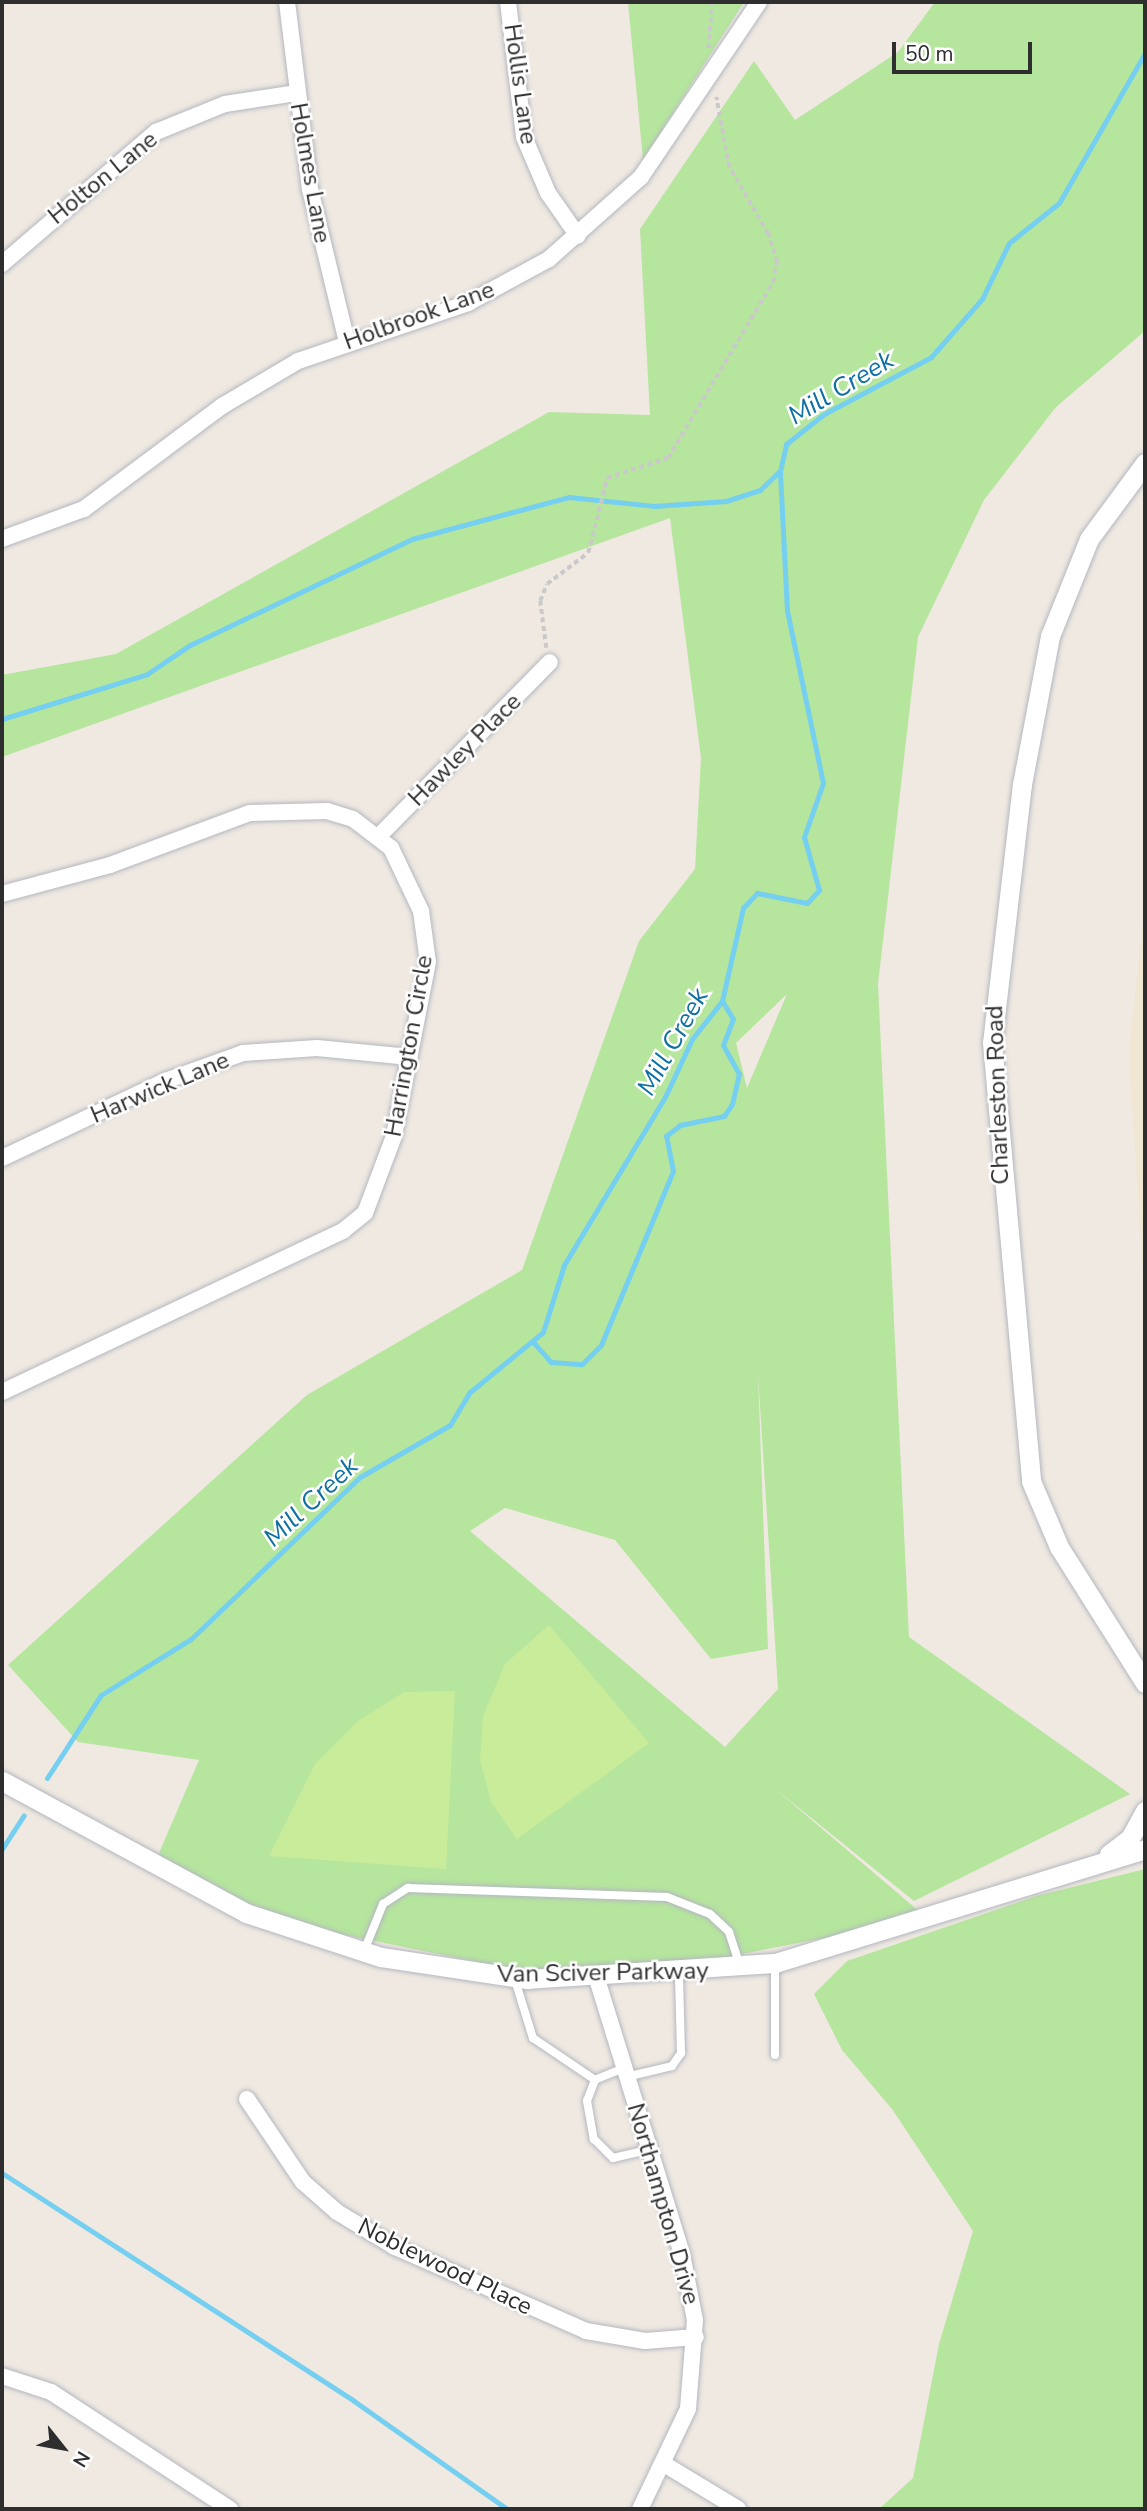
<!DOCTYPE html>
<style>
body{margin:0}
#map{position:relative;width:1147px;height:2511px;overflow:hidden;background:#efe9e1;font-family:"Nunito Sans",sans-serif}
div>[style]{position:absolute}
.education>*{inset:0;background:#f0e6d1}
.green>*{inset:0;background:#b6e59e}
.pitch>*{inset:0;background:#c9ec9a}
.stream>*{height:5px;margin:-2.5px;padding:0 2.5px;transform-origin:2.5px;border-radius:2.5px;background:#75cff0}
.path>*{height:3.5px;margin-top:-1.75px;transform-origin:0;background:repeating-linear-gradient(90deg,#c9c9c9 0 5px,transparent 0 8.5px)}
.roads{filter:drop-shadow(0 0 2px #b4b7c1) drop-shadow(0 0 2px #b4b7c1)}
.service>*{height:8px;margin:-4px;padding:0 4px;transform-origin:4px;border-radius:4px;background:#fff}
.minor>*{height:16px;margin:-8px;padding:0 8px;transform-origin:8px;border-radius:8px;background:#fff}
.tertiary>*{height:19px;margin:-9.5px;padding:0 9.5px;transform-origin:9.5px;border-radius:9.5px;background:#fff}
span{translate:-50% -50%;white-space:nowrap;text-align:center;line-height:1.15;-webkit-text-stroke:5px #fff;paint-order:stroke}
.street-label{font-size:24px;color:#2e2e2e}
.water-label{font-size:26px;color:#0d6fa3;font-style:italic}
.frame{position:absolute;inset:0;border:4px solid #2e2e2e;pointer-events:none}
.north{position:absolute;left:28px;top:2413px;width:70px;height:70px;-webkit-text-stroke:5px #fff;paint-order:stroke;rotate:121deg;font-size:19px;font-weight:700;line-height:28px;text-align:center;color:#2e2e2e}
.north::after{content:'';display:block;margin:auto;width:24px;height:32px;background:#2e2e2e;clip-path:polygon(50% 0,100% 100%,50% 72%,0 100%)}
.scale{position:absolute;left:892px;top:42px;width:140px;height:32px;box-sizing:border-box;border:4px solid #2e2e2e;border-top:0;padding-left:9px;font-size:21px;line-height:24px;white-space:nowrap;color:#2e2e2e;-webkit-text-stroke:5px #fff;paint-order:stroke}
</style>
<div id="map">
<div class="education">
<div style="clip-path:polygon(1145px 904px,1145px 1303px,1129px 1052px)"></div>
</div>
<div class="green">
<div style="clip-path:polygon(628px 2px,744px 2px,643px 160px)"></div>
<div style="clip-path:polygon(evenodd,935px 2px,1145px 2px,1145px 331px,1056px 407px,984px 500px,918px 637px,878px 984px,909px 1637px,1130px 1794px,914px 1901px,773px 1787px,927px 1918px,587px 1984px,251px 1916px,153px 1867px,199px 1760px,78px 1742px,8px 1665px,307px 1395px,522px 1270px,639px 941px,695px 869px,701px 758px,670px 518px,2px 757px,2px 675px,116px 654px,549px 412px,650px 415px,640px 229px,754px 61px,795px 120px,898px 52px,935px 2px,787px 994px,747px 1088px,736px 1043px,787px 994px,935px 2px,758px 1374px,778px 1689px,725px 1747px,470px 1531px,505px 1508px,615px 1540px,711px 1659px,768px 1649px,758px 1374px)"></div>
<div style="clip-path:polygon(1145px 1869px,1145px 2509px,879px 2509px,913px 2478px,939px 2344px,973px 2231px,892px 2109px,842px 2050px,814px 1994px,847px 1961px,1036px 1896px)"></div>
</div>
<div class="pitch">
<div style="clip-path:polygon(549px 1625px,649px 1743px,517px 1839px,491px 1802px,480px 1760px,483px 1716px,505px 1664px)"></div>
<div style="clip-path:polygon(455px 1691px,446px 1869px,269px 1856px,315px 1764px,357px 1722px,404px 1692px)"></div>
</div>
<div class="stream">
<div style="left:2px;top:719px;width:152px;rotate:-17.2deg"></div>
<div style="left:147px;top:674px;width:52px;rotate:-34deg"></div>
<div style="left:190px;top:645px;width:246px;rotate:-25.5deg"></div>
<div style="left:412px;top:539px;width:163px;rotate:-15deg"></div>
<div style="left:569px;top:497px;width:85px;rotate:6deg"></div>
<div style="left:654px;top:506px;width:72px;rotate:-4deg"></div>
<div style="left:726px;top:501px;width:36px;rotate:-18deg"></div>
<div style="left:760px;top:490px;width:28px;rotate:-44deg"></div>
<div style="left:533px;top:1342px;width:27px;rotate:48deg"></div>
<div style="left:551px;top:1362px;width:31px;rotate:4deg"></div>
<div style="left:582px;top:1364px;width:27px;rotate:-45deg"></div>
<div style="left:601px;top:1345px;width:188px;rotate:-67.5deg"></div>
<div style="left:673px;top:1171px;width:36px;rotate:-101deg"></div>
<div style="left:666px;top:1136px;width:18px;rotate:-38deg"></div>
<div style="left:680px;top:1125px;width:45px;rotate:-11.6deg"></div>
<div style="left:724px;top:1116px;width:14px;rotate:-56deg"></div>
<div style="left:732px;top:1104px;width:31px;rotate:-77deg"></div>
<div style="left:739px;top:1074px;width:33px;rotate:-119deg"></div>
<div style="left:723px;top:1045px;width:28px;rotate:-69deg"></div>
<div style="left:733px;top:1019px;width:21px;rotate:-121deg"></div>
<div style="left:47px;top:1778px;width:99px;rotate:-57deg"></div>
<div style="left:101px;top:1695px;width:106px;rotate:-31.9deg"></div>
<div style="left:191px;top:1639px;width:234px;rotate:-43.8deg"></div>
<div style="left:360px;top:1477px;width:104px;rotate:-30deg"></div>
<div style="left:450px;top:1425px;width:39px;rotate:-59deg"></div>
<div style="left:470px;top:1392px;width:94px;rotate:-39.4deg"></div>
<div style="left:543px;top:1332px;width:70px;rotate:-72.6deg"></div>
<div style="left:564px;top:1265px;width:196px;rotate:-59deg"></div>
<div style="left:665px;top:1097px;width:64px;rotate:-65deg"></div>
<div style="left:692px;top:1039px;width:48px;rotate:-51.7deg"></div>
<div style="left:722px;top:1001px;width:95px;rotate:-77.3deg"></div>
<div style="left:743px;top:908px;width:21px;rotate:-47deg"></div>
<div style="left:757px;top:893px;width:51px;rotate:11.3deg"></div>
<div style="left:807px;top:903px;width:18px;rotate:-47deg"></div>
<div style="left:819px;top:890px;width:55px;rotate:-105.8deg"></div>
<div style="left:804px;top:837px;width:57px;rotate:-70.6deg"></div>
<div style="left:823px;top:783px;width:176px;rotate:-101.8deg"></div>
<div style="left:787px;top:611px;width:140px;rotate:-92.9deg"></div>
<div style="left:780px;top:471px;width:28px;rotate:-77deg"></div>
<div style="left:786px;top:444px;width:48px;rotate:-38.3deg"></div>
<div style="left:824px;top:414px;width:121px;rotate:-28deg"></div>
<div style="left:931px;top:357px;width:77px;rotate:-48.7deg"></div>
<div style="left:982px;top:299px;width:62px;rotate:-64.3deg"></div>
<div style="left:1009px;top:243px;width:64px;rotate:-38.7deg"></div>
<div style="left:1059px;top:203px;width:173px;rotate:-60.2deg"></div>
<div style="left:2px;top:1849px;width:40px;rotate:-57.1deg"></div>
<div style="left:2px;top:2173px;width:419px;rotate:32.9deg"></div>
<div style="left:354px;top:2401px;width:187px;rotate:35.2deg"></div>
</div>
<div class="path">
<div style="left:708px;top:48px;width:46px;rotate:-85deg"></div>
<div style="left:546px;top:648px;width:47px;rotate:-97.3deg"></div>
<div style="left:540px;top:601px;width:18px;rotate:-68deg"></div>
<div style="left:547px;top:584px;width:51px;rotate:-37.1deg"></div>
<div style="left:588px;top:553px;width:77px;rotate:-75.8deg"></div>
<div style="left:607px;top:478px;width:64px;rotate:-18.2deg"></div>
<div style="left:668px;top:458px;width:205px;rotate:-59.2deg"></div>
<div style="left:773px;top:282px;width:20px;rotate:-79deg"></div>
<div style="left:777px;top:262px;width:29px;rotate:-108deg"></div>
<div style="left:768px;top:234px;width:78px;rotate:-120.2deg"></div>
<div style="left:729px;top:167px;width:71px;rotate:-100.5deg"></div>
</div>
<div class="roads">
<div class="service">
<div style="left:364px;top:1951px;width:51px;rotate:-68deg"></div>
<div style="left:383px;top:1904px;width:30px;rotate:-33deg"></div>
<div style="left:408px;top:1888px;width:259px;rotate:2deg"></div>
<div style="left:667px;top:1897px;width:46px;rotate:21.6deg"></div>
<div style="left:710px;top:1914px;width:26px;rotate:43deg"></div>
<div style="left:729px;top:1932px;width:36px;rotate:72deg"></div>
<div style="left:775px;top:1963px;width:92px;rotate:90deg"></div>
<div style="left:515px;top:1980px;width:61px;rotate:72.8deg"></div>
<div style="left:533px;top:2038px;width:75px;rotate:34.1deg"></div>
<div style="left:624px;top:2068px;width:31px;rotate:158deg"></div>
<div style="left:595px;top:2080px;width:22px;rotate:111deg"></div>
<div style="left:587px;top:2101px;width:39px;rotate:80deg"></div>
<div style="left:594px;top:2139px;width:27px;rotate:45deg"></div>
<div style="left:613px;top:2158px;width:36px;rotate:-13deg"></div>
<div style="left:626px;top:2077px;width:47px;rotate:-13.4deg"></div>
<div style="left:672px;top:2066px;width:16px;rotate:-55deg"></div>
<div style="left:681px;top:2053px;width:79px;rotate:-91.5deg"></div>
</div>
<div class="minor">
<div style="left:287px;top:2px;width:188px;rotate:83deg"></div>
<div style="left:310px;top:189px;width:157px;rotate:76.4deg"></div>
<div style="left:508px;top:2px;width:136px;rotate:83.2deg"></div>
<div style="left:524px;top:137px;width:61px;rotate:66.8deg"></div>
<div style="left:548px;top:193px;width:52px;rotate:55.1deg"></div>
<div style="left:2px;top:264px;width:203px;rotate:-40.6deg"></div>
<div style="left:156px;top:132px;width:74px;rotate:-22.1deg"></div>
<div style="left:225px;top:104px;width:73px;rotate:-8.7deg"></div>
<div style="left:2px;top:539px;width:87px;rotate:-20.1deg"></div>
<div style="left:84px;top:509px;width:172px;rotate:-36.7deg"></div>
<div style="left:222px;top:406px;width:88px;rotate:-30.6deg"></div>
<div style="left:298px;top:361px;width:180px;rotate:-18.8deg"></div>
<div style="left:468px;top:303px;width:92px;rotate:-28.5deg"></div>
<div style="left:549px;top:259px;width:123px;rotate:-41.7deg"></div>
<div style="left:641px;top:177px;width:211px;rotate:-56deg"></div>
<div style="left:378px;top:837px;width:245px;rotate:-45.5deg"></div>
<div style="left:2px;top:894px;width:112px;rotate:-15deg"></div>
<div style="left:110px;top:865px;width:149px;rotate:-20.4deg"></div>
<div style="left:250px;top:813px;width:77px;rotate:-1.5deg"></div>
<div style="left:327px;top:811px;width:27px;rotate:17deg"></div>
<div style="left:353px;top:819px;width:48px;rotate:37.3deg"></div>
<div style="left:391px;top:848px;width:70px;rotate:64.5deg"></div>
<div style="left:421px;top:911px;width:51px;rotate:82.2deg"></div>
<div style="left:428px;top:962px;width:177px;rotate:101.1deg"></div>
<div style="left:394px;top:1136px;width:82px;rotate:110.6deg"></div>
<div style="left:365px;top:1213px;width:28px;rotate:141deg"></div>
<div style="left:343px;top:1231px;width:377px;rotate:154.7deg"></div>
<div style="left:2px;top:1158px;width:180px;rotate:-25.3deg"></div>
<div style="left:165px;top:1081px;width:83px;rotate:-19.7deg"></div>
<div style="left:243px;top:1053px;width:74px;rotate:-3.9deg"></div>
<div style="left:317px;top:1048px;width:93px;rotate:5.5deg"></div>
<div style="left:596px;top:1976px;width:291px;rotate:72.8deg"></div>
<div style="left:682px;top:2254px;width:67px;rotate:78.9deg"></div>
<div style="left:695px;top:2320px;width:89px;rotate:94.5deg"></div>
<div style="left:688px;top:2409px;width:111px;rotate:115.6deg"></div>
<div style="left:247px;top:2099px;width:100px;rotate:56deg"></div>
<div style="left:303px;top:2182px;width:45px;rotate:41.4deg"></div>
<div style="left:337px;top:2212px;width:68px;rotate:31.1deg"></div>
<div style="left:395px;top:2247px;width:209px;rotate:23.7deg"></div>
<div style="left:586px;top:2331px;width:60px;rotate:9.6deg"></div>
<div style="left:645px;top:2341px;width:51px;rotate:-4.5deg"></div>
<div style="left:2px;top:2376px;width:52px;rotate:18.1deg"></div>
<div style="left:51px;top:2392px;width:214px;rotate:33.2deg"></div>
<div style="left:664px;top:2464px;width:87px;rotate:31.3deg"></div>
</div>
<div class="tertiary">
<div style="left:1145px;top:463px;width:94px;rotate:126.4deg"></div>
<div style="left:1089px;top:539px;width:105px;rotate:111.9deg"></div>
<div style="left:1050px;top:636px;width:151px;rotate:100.7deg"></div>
<div style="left:1022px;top:784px;width:260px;rotate:96.6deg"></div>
<div style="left:992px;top:1042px;width:441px;rotate:84.9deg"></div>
<div style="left:1031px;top:1481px;width:72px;rotate:67deg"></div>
<div style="left:1059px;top:1547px;width:161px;rotate:57.7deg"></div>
<div style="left:2px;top:1781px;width:277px;rotate:28.4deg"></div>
<div style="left:246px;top:1913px;width:142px;rotate:18.1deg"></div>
<div style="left:381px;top:1957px;width:148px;rotate:8.6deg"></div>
<div style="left:527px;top:1979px;width:249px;rotate:-3.7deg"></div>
<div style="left:775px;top:1963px;width:387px;rotate:-17.1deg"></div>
<div style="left:1109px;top:1854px;width:26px;rotate:-37deg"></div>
<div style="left:1130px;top:1838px;width:31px;rotate:-61deg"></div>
</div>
</div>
<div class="street-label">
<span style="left:520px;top:84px;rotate:82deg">Hollis Lane</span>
<span style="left:310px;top:173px;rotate:80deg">Holmes Lane</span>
<span style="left:103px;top:178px;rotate:-39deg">Holton Lane</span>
<span style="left:419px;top:316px;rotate:-20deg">Holbrook Lane</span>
<span style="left:465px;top:750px;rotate:-45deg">Hawley Place</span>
<span style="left:409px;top:1046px;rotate:-80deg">Harrington Circle</span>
<span style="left:160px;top:1088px;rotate:-23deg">Harwick Lane</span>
<span style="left:998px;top:1095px;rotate:-92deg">Charleston Road</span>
<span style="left:603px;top:1973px;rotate:-1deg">Van Sciver Parkway</span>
<span style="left:663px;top:2204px;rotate:74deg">Northampton Drive</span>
<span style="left:445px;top:2267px;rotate:26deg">Noblewood Place</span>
</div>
<div class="water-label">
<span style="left:841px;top:388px;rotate:-31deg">Mill Creek</span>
<span style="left:673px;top:1042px;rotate:-61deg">Mill Creek</span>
<span style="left:311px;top:1502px;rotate:-43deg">Mill Creek</span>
</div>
<div class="frame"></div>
<div class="north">N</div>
<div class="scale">50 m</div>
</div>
